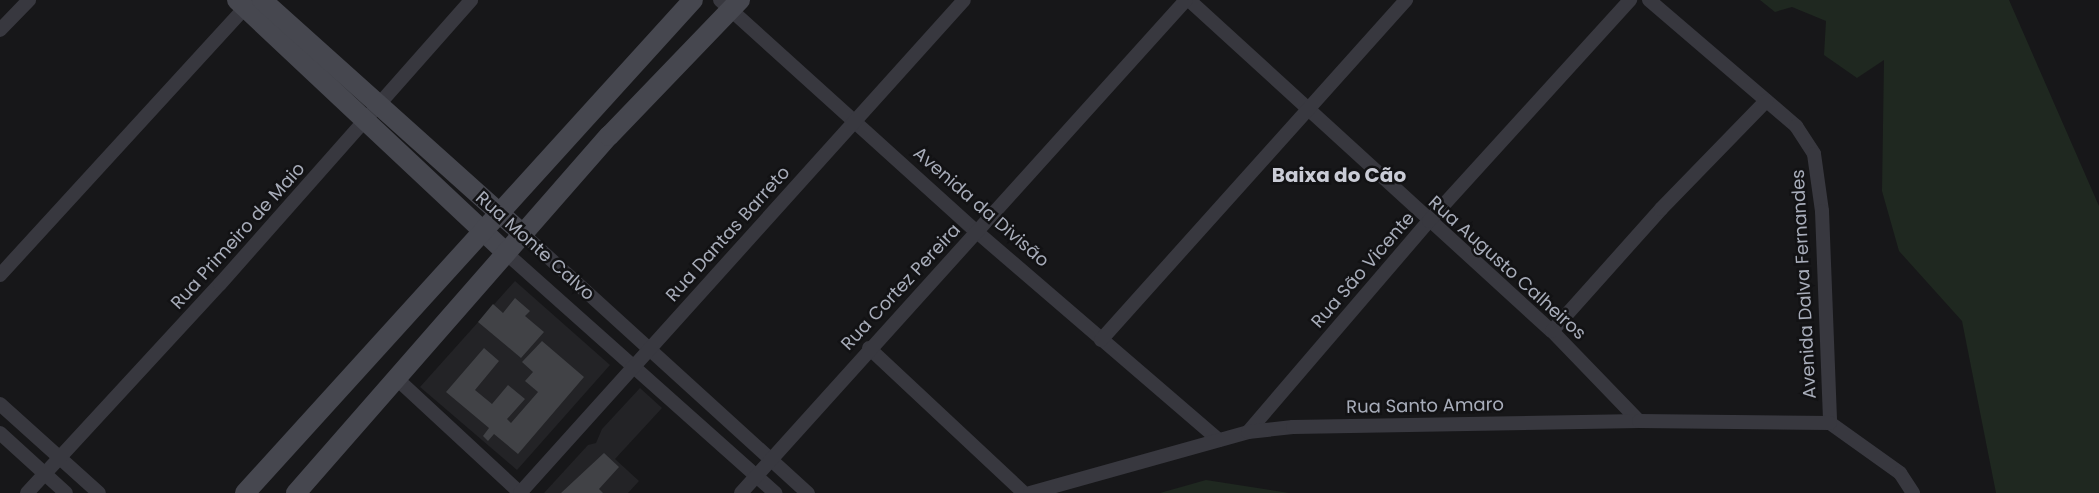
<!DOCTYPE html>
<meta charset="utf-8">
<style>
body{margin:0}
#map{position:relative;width:2099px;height:493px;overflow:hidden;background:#171719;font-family:Poppins,sans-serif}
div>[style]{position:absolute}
.built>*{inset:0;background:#232326}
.green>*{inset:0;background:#1f2820}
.building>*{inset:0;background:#414246}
.minor>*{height:14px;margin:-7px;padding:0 7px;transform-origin:7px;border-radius:7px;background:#38383f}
.secondary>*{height:20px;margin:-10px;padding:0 10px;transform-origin:10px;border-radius:10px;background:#46474f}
span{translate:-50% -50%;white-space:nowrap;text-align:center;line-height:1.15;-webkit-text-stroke:5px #121214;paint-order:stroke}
.street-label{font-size:18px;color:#a8adba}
.neighbourhood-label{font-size:20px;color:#caccd6;font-weight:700}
</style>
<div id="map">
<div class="built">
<div style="clip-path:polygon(515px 281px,610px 365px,517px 470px,420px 387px)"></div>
<div style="clip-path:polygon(640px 388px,662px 408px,615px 459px,639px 481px,628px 493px,544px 493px,588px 445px,596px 443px,602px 429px)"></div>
</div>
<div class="green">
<div style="clip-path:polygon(1760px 0,2009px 0,2099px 206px,2099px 493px,1996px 493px,1962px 321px,1899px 251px,1882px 191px,1884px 60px,1857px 78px,1824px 55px,1826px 21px,1792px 7px,1775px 12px)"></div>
<div style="clip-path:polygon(1206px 480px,1289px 493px,1160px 493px)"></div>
</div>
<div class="building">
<div style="clip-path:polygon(515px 298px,530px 311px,525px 316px,544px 332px,521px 358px,478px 322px,493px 304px,503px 313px)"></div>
<div style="clip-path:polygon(542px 341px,584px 377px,518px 454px,494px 434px,488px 441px,483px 436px,489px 428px,446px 392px,484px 348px,499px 361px,475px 390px,492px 404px,508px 385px,525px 399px,507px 419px,511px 423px,538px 392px,525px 381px,533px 372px,522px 362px)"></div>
<div style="clip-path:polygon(604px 453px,619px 467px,599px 489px,603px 493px,561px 493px)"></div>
</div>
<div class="minor">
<div style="left:720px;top:0;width:346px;rotate:42.1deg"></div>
<div style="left:977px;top:232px;width:319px;rotate:40.7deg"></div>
<div style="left:1189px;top:0;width:491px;rotate:42.4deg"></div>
<div style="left:1552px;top:331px;width:125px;rotate:46deg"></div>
<div style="left:1649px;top:0;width:194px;rotate:40.6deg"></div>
<div style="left:1796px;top:126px;width:33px;rotate:57deg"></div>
<div style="left:1814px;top:154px;width:58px;rotate:82deg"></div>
<div style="left:1822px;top:211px;width:212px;rotate:87.8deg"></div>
<div style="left:0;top:30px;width:42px;rotate:-46deg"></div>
<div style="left:524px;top:235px;width:384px;rotate:42.3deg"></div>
<div style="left:506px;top:253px;width:361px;rotate:41.7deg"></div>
<div style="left:0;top:275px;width:373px;rotate:-47.5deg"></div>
<div style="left:1552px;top:331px;width:164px;rotate:-48.2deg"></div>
<div style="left:1661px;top:209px;width:151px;rotate:-45.8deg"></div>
<div style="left:1101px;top:340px;width:457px;rotate:-48.1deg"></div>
<div style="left:869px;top:348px;width:212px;rotate:43.1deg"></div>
<div style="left:396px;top:378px;width:169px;rotate:42.8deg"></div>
<div style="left:0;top:404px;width:133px;rotate:42deg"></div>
<div style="left:1830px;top:423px;width:86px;rotate:35.5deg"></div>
<div style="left:1900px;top:473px;width:24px;rotate:57deg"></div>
<div style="left:1248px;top:432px;width:278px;rotate:-49.4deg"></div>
<div style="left:1429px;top:221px;width:299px;rotate:-47.7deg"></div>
<div style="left:0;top:433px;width:89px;rotate:42.3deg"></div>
<div style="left:27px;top:493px;width:284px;rotate:-47.3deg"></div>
<div style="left:220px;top:284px;width:379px;rotate:-48.5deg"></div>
<div style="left:520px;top:493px;width:663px;rotate:-47.99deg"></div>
<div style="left:741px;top:493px;width:664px;rotate:-47.93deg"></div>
<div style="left:1030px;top:493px;width:226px;rotate:-15.6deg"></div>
<div style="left:1248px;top:432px;width:45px;rotate:-6.3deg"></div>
<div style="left:1293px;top:427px;width:346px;rotate:-1deg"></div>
<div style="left:1639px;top:421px;width:191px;rotate:0.6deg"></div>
</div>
<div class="secondary">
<div style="left:237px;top:0;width:369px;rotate:43.2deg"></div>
<div style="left:262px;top:0;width:352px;rotate:41.9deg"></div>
<div style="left:245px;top:493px;width:666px;rotate:-47.74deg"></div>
<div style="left:296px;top:493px;width:475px;rotate:-48.8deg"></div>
<div style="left:609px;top:136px;width:189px;rotate:-46.1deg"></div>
</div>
<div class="street-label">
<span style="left:981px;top:207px;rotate:41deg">Avenida da Divisão</span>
<span style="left:728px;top:234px;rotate:-48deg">Rua Dantas Barreto</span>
<span style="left:238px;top:236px;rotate:-48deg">Rua Primeiro de Maio</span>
<span style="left:535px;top:246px;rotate:42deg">Rua Monte Calvo</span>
<span style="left:1507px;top:268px;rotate:42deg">Rua Augusto Calheiros</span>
<span style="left:1363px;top:270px;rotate:-49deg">Rua São Vicente</span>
<span style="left:1804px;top:284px;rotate:-93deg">Avenida Dalva Fernandes</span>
<span style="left:901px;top:287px;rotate:-47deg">Rua Cortez Pereira</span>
<span style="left:1425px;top:406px;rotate:-1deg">Rua Santo Amaro</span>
</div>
<div class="neighbourhood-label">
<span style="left:1339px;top:175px">Baixa do Cão</span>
</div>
</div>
